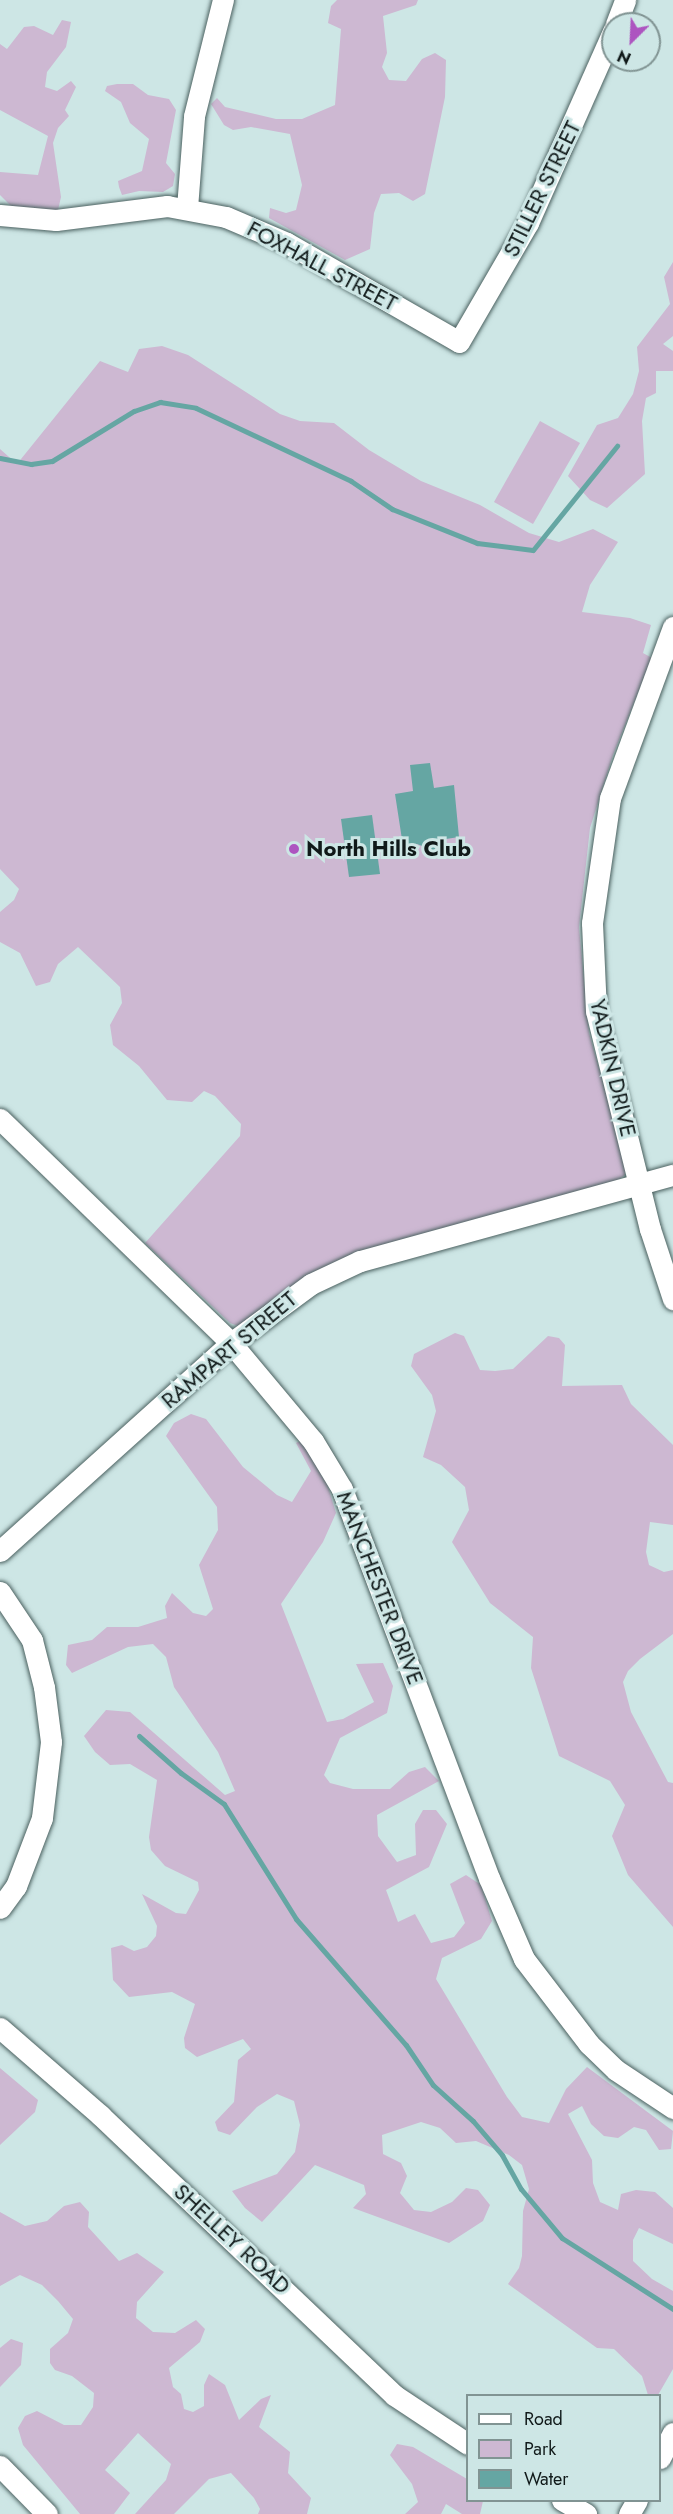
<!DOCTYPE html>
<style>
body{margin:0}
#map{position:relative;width:673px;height:2514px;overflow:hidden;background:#cde6e5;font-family:Jost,sans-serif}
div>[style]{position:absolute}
.green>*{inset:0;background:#cdb8d2}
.water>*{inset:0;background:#65a6a3}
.stream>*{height:5px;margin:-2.5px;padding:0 2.5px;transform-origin:2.5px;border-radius:2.5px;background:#65a6a3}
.roads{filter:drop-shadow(0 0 2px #4b6160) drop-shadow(0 0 2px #4b6160)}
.minor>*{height:21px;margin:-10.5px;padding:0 10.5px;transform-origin:10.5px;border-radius:10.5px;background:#fff}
.dots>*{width:16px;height:16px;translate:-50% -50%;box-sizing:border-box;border:3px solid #cde6e5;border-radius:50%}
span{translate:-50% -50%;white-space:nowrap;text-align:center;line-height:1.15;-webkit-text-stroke:6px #cde6e5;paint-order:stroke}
.street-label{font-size:22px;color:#101919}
.poi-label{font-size:22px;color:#101919;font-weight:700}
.left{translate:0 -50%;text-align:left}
.legend{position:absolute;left:466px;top:2394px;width:195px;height:108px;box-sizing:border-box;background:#cde6e5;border:2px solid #819493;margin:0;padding:8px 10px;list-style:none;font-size:18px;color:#101919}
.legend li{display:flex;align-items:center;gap:12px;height:30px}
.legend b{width:30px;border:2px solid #819493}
.north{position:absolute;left:601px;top:12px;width:60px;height:60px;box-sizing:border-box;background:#cde6e5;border:2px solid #819493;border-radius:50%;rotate:204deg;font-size:16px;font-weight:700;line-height:24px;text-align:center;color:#101919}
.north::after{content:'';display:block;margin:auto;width:21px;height:27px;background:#ad54c0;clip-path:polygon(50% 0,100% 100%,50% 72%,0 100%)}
</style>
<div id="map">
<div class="green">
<div style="clip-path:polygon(337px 0,418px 0,416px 5px,383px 16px,387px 53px,382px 67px,389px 80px,406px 81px,422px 59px,435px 53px,446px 60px,445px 97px,425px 194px,413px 201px,399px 193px,381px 194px,374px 213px,370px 249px,345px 260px,269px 218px,270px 208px,286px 213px,296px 210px,302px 185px,290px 134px,251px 127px,233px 130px,224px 125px,211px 104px,217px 98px,225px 107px,276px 119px,302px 119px,335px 105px,341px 29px,328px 23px,331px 6px)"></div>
<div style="clip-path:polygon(62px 20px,71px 22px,66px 47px,47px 72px,45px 87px,57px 91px,71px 81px,76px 87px,65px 110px,69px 116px,58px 128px,53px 143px,61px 197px,58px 210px,16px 211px,0 195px,0 172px,38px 175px,48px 136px,0 110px,0 44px,7px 49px,24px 27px,34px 26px,53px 35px)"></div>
<div style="clip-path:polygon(117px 84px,133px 84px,148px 95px,169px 99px,176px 110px,166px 163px,175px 174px,173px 186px,163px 192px,139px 191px,122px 195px,119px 187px,118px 181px,142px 171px,149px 139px,130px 123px,121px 102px,105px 91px,107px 86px)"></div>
<div style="clip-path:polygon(673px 262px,673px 336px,663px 344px,673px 351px,673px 371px,656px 371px,656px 393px,646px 398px,642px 421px,645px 474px,607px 508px,590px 500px,568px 476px,597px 425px,618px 418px,633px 394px,639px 371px,637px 347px,670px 304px,664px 277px)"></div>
<div style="clip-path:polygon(162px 346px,188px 355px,280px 414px,300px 421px,334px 423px,369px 450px,421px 481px,480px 505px,529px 533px,559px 542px,593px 529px,618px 542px,590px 585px,582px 612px,630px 618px,651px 625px,643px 653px,652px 658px,613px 755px,590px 828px,579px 927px,589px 1033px,626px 1163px,625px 1175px,615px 1182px,355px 1254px,238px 1326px,230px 1323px,145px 1243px,240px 1136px,241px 1124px,215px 1096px,204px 1091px,192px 1102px,167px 1100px,139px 1066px,113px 1045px,110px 1025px,122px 1003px,120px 987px,78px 947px,58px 964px,50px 982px,36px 986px,20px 953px,0 942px,0 912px,14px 900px,19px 889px,0 869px,0 449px,17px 464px,100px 361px,128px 372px,139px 349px)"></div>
<div style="clip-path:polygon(540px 421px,580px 443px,533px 524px,494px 502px)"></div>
<div style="clip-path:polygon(455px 1333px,464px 1336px,480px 1370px,495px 1371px,513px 1369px,548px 1336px,559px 1338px,565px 1345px,562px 1386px,622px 1385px,631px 1404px,673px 1445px,673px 1525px,650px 1522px,646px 1552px,649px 1565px,664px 1572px,673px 1570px,673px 1634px,640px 1659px,628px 1671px,623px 1682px,631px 1712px,668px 1782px,673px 1783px,673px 1927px,628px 1875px,612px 1836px,625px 1805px,610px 1781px,559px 1756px,531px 1668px,533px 1637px,490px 1603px,452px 1542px,469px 1510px,465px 1487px,441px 1465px,423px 1457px,436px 1411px,432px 1395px,411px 1366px,414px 1354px)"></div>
<div style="clip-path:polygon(191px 1414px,206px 1419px,243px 1467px,277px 1495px,292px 1502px,311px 1471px,296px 1443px,302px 1440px,322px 1467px,336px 1513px,323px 1542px,281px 1604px,327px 1722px,343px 1719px,374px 1702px,356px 1664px,383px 1663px,393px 1686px,387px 1713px,340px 1738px,324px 1775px,330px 1783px,353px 1789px,390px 1789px,409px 1772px,425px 1767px,439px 1781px,377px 1815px,378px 1836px,397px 1862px,416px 1855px,415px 1824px,423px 1810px,436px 1810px,447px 1824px,429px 1867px,386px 1890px,398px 1922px,415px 1914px,431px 1943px,454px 1937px,465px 1923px,450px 1884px,466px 1875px,481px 1885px,492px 1921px,481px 1939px,442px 1958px,436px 1979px,507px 2097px,522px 2117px,549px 2123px,566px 2089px,587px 2067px,673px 2131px,671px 2149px,659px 2150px,646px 2130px,634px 2127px,618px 2138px,604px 2136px,591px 2124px,582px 2106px,568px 2114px,592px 2160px,593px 2183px,600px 2202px,618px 2210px,621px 2194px,636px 2190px,655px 2192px,673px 2208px,673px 2244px,639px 2228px,633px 2240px,633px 2261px,652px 2279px,673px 2291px,673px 2369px,658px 2395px,648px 2395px,642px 2376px,614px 2349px,597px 2348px,508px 2284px,519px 2268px,522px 2256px,523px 2211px,529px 2189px,522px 2165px,509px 2155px,476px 2141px,456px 2143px,440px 2128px,421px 2122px,382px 2135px,383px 2154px,401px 2163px,407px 2176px,400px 2193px,414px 2210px,431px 2212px,452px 2202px,466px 2188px,478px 2190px,490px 2205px,483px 2221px,449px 2243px,353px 2208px,366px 2194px,364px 2185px,315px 2165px,262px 2222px,245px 2208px,232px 2191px,277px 2174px,295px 2152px,300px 2125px,294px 2101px,277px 2094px,257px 2107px,230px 2135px,218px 2131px,215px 2122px,234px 2102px,238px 2060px,251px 2049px,243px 2039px,197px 2057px,185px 2048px,184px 2038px,195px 2004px,172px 1992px,129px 1997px,113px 1980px,111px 1948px,122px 1945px,134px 1951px,147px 1947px,156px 1936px,157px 1926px,142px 1894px,176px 1913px,186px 1914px,199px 1890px,198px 1882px,165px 1866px,151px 1850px,149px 1837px,157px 1780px,130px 1764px,110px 1765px,95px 1752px,84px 1736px,106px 1710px,130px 1712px,225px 1795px,235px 1791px,218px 1752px,174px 1687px,166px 1657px,153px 1644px,128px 1647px,72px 1673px,66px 1665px,68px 1645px,92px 1640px,107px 1627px,138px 1627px,167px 1618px,165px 1606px,172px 1593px,193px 1613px,206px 1616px,213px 1609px,199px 1565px,218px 1530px,217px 1507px,166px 1436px,174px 1423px)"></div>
<div style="clip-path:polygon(0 2068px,38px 2100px,35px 2112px,0 2145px)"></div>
<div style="clip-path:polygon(80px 2202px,89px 2212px,88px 2227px,119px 2261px,137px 2253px,164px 2272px,137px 2302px,136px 2318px,153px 2332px,175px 2333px,196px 2320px,205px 2329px,200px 2342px,169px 2368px,173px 2387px,181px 2394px,184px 2409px,193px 2412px,204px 2406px,204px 2385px,209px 2374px,225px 2385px,239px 2420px,261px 2399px,271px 2395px,259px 2427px,290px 2452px,288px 2473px,311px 2498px,307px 2514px,258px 2514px,260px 2509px,254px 2498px,231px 2473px,209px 2479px,174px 2514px,135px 2514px,166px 2480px,171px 2464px,138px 2433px,105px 2470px,130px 2493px,114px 2514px,80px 2514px,23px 2445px,18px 2428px,25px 2416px,37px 2411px,64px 2425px,81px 2425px,93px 2407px,94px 2393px,72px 2376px,55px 2370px,50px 2363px,50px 2349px,68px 2333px,73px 2319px,58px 2301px,42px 2285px,20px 2275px,0 2286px,0 2212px,25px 2226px,47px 2221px,64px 2206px)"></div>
<div style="clip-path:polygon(11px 2339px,23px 2343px,21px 2365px,0 2387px,0 2348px)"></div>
<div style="clip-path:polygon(397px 2444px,413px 2447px,467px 2479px,468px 2500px,483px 2501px,480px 2514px,462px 2514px,446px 2504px,441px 2514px,405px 2514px,418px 2502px,412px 2484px,390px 2455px)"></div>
</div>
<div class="water">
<div style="clip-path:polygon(430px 763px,434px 788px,454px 785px,459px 837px,446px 839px,434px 851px,417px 844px,403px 846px,395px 794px,413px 791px,410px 765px)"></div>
<div style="clip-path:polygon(372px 815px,380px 874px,349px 877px,341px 819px)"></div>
</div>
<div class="stream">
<div style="left:0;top:458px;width:32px;rotate:11deg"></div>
<div style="left:31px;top:464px;width:21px;rotate:-8deg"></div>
<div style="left:52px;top:461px;width:96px;rotate:-31.4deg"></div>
<div style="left:134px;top:411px;width:28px;rotate:-19deg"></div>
<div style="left:160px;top:402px;width:36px;rotate:9deg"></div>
<div style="left:196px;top:408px;width:171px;rotate:25.2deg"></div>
<div style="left:351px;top:481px;width:50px;rotate:34.3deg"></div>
<div style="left:392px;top:509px;width:92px;rotate:21.8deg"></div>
<div style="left:477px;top:543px;width:56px;rotate:7.1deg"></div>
<div style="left:533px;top:550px;width:134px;rotate:-51.1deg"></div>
<div style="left:139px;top:1736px;width:56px;rotate:41.4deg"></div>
<div style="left:181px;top:1773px;width:53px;rotate:35.8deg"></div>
<div style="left:224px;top:1804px;width:136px;rotate:57.9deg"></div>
<div style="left:296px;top:1919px;width:167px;rotate:48.9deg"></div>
<div style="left:406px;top:2045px;width:48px;rotate:56deg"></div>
<div style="left:433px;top:2085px;width:54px;rotate:42deg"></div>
<div style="left:473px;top:2121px;width:45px;rotate:49.5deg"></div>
<div style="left:502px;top:2155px;width:39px;rotate:61deg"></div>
<div style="left:521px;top:2189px;width:64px;rotate:50.1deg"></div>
<div style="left:562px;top:2238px;width:132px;rotate:32.6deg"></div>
</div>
<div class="roads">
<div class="minor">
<div style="left:616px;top:24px;width:26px;rotate:-69deg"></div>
<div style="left:187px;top:208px;width:92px;rotate:-85.6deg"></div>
<div style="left:194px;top:116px;width:120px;rotate:-76deg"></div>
<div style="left:0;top:215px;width:56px;rotate:5.1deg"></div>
<div style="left:56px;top:220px;width:112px;rotate:-7.2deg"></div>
<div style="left:167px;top:206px;width:60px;rotate:10.6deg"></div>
<div style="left:226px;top:217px;width:66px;rotate:23.1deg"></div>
<div style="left:287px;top:243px;width:198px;rotate:29.9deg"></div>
<div style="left:459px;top:342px;width:138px;rotate:-59.9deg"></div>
<div style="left:528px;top:223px;width:210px;rotate:-66.1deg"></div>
<div style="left:673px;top:627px;width:182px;rotate:110.2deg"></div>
<div style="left:610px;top:798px;width:126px;rotate:98.2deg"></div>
<div style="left:592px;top:923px;width:88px;rotate:87.4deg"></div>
<div style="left:596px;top:1011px;width:225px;rotate:76.1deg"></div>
<div style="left:650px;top:1229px;width:74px;rotate:71.8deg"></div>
<div style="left:0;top:1119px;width:322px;rotate:44.1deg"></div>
<div style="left:231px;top:1343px;width:128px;rotate:50.1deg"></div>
<div style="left:313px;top:1441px;width:56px;rotate:58.9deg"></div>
<div style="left:342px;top:1489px;width:416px;rotate:69.3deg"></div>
<div style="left:489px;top:1878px;width:88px;rotate:66.6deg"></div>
<div style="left:524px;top:1959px;width:107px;rotate:52.6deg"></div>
<div style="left:589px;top:2044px;width:37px;rotate:44deg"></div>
<div style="left:616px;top:2070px;width:69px;rotate:33.7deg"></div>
<div style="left:0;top:1551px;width:311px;rotate:-42deg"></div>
<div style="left:231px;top:1343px;width:99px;rotate:-36.4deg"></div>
<div style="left:311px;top:1284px;width:54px;rotate:-25.1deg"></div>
<div style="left:360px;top:1261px;width:325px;rotate:-15.4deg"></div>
<div style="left:0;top:1592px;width:58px;rotate:56.3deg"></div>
<div style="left:32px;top:1640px;width:49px;rotate:75.7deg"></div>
<div style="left:44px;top:1687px;width:55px;rotate:82.7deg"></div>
<div style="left:51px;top:1742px;width:77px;rotate:96.8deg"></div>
<div style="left:42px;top:1818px;width:73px;rotate:110.9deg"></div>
<div style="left:16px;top:1886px;width:27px;rotate:126deg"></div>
<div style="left:0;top:2028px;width:133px;rotate:41deg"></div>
<div style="left:100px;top:2115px;width:406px;rotate:43.6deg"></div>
<div style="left:394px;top:2395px;width:89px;rotate:33.5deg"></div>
<div style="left:660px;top:2458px;width:28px;rotate:-63deg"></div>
<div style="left:0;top:2466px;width:67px;rotate:45.6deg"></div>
<div style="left:562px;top:2500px;width:28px;rotate:30deg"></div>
<div style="left:629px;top:2514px;width:16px;rotate:-60deg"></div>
</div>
</div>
<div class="dots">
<div style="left:294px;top:849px;background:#ad54c0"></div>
</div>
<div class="street-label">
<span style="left:542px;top:189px;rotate:-64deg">STILLER STREET</span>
<span style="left:322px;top:266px;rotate:28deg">FOXHALL STREET</span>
<span style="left:613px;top:1068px;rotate:77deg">YADKIN DRIVE</span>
<span style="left:229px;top:1350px;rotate:-40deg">RAMPART STREET</span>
<span style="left:380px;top:1588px;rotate:69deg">MANCHESTER DRIVE</span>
<span style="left:232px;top:2239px;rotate:43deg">SHELLEY ROAD</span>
</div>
<div class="poi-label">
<span class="left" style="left:306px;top:849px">North Hills Club</span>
</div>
<ul class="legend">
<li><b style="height:8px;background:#fff"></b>Road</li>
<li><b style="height:16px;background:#cdb8d2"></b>Park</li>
<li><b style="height:16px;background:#65a6a3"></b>Water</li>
</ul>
<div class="north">N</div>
</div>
